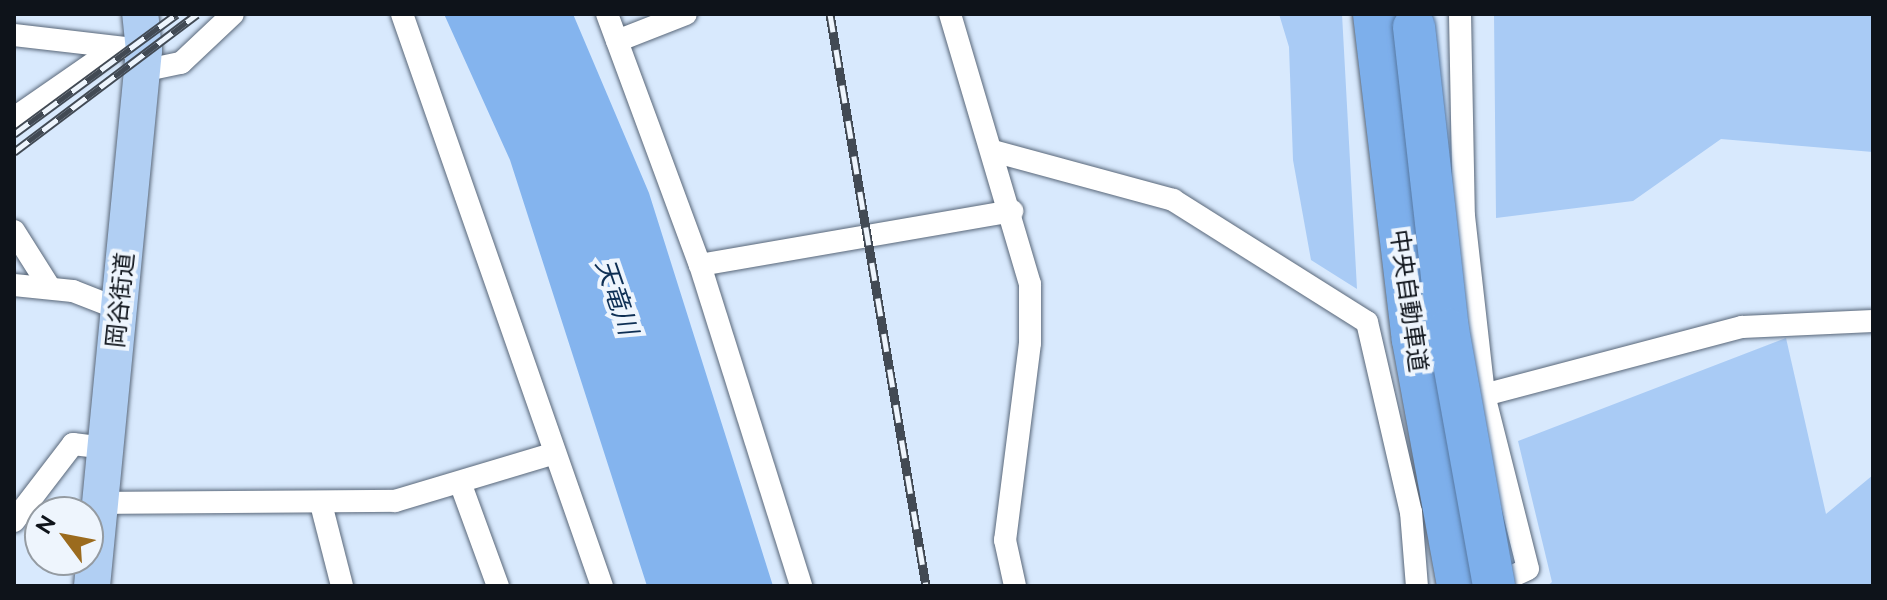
<!DOCTYPE html>
<meta charset="utf-8">
<style>
body{margin:0}
#map{position:relative;width:1887px;height:600px;overflow:hidden;background:#d8e9fd;font-family:Raleway,"Noto Sans JP",sans-serif}
div>[style]{position:absolute}
.green>*{inset:0;background:#a9cbf5}
.water>*{inset:0;background:#84b4ee}
.roads{filter:drop-shadow(0 0 2px #596779) drop-shadow(0 0 2px #596779)}
.street>*{height:22px;margin:-11px;padding:0 11px;transform-origin:11px;border-radius:11px;background:#fff}
.primary>*{height:36px;margin:-18px;padding:0 18px;transform-origin:18px;border-radius:18px;background:#b1cff3}
.highway>*{height:42px;margin:-21px;padding:0 21px;transform-origin:21px;border-radius:21px;background:#7dafeb}
.rail>*{height:9px;margin-top:-4.5px;transform-origin:0;background:repeating-linear-gradient(90deg,#eef5fd 0 18px,#424a54 0 36px);box-sizing:border-box;border-block:2px solid #424a54}
.bridges{filter:drop-shadow(0 0 2px #5678a2) drop-shadow(0 0 2px #5678a2)}
.highway-bridge>*{height:42px;margin:-21px;padding:0 21px;transform-origin:21px;border-radius:21px;background:#7dafeb}
span{translate:-50% -50%;white-space:nowrap;text-align:center;line-height:1.15;-webkit-text-stroke:8px #eef5fd;paint-order:stroke}
.street-label{font-size:24px;color:#0e131a}
.water-label{font-size:26px;color:#0e2f54;font-style:italic}
.frame{position:absolute;inset:0;border:16px solid #0e131a;pointer-events:none}
.north{position:absolute;left:24px;top:496px;width:80px;height:80px;box-sizing:border-box;background:#eef5fd;border:2px solid #949ba2;border-radius:50%;rotate:302deg;font-size:22px;font-weight:700;line-height:32px;text-align:center;color:#0e131a}
.north::after{content:'';display:block;margin:auto;width:28px;height:36px;background:#9b6b1e;clip-path:polygon(50% 0,100% 100%,50% 72%,0 100%)}
</style>
<div id="map">
<div class="green">
<div style="clip-path:polygon(1279px 14px,1342px 14px,1357px 289px,1311px 260px,1293px 160px,1289px 47px)"></div>
<div style="clip-path:polygon(1494px 14px,1873px 14px,1873px 152px,1721px 139px,1633px 201px,1496px 218px)"></div>
<div style="clip-path:polygon(1786px 338px,1826px 514px,1873px 475px,1873px 586px,1547px 586px,1552px 582px,1518px 441px)"></div>
</div>
<div class="water">
<div style="clip-path:polygon(444px 14px,573px 14px,649px 193px,773px 586px,647px 586px,510px 160px)"></div>
</div>
<div class="roads">
<div class="street">
<div style="left:402px;top:14px;width:606px;rotate:70.73deg"></div>
<div style="left:607px;top:14px;width:268px;rotate:69.7deg"></div>
<div style="left:700px;top:265px;width:337px;rotate:72.5deg"></div>
<div style="left:950px;top:14px;width:282px;rotate:73.5deg"></div>
<div style="left:1030px;top:284px;width:59px;rotate:90deg"></div>
<div style="left:1030px;top:343px;width:199px;rotate:97.2deg"></div>
<div style="left:1005px;top:540px;width:47px;rotate:77.7deg"></div>
<div style="left:1460px;top:14px;width:202px;rotate:88.9deg"></div>
<div style="left:1464px;top:216px;width:180px;rotate:83.6deg"></div>
<div style="left:1484px;top:395px;width:179px;rotate:75.8deg"></div>
<div style="left:1528px;top:569px;width:41px;rotate:155.3deg"></div>
<div style="left:14px;top:35px;width:131px;rotate:6.6deg"></div>
<div style="left:617px;top:41px;width:74px;rotate:-21.4deg"></div>
<div style="left:142px;top:71px;width:40px;rotate:-12deg"></div>
<div style="left:181px;top:63px;width:71px;rotate:-43.3deg"></div>
<div style="left:14px;top:118px;width:123px;rotate:-34.7deg"></div>
<div style="left:993px;top:151px;width:187px;rotate:15.2deg"></div>
<div style="left:1173px;top:200px;width:229px;rotate:32.2deg"></div>
<div style="left:1367px;top:322px;width:195px;rotate:77deg"></div>
<div style="left:1411px;top:512px;width:74px;rotate:85.4deg"></div>
<div style="left:14px;top:231px;width:67px;rotate:57.7deg"></div>
<div style="left:700px;top:265px;width:317px;rotate:-9.8deg"></div>
<div style="left:14px;top:285px;width:59px;rotate:5.8deg"></div>
<div style="left:73px;top:291px;width:49px;rotate:21.4deg"></div>
<div style="left:1484px;top:395px;width:267px;rotate:-14.8deg"></div>
<div style="left:1742px;top:327px;width:131px;rotate:-2.6deg"></div>
<div style="left:461px;top:485px;width:108px;rotate:69.9deg"></div>
<div style="left:100px;top:503px;width:295px;rotate:-0.4deg"></div>
<div style="left:395px;top:501px;width:164px;rotate:-16.7deg"></div>
<div style="left:321px;top:504px;width:85px;rotate:75.6deg"></div>
<div style="left:14px;top:521px;width:97px;rotate:-52.5deg"></div>
<div style="left:73px;top:444px;width:32px;rotate:7deg"></div>
</div>
<div class="primary">
<div style="left:92px;top:586px;width:539px;rotate:-84.46deg"></div>
<div style="left:144px;top:50px;width:36px;rotate:-96deg"></div>
</div>
<div class="highway">
<div style="left:1374px;top:14px;width:328px;rotate:83.2deg"></div>
<div style="left:1413px;top:340px;width:250px;rotate:79.6deg"></div>
</div>
</div>
<div class="rail">
<div style="left:830px;top:14px;width:580px;rotate:80.47deg"></div>
<div style="left:14px;top:134px;width:202px;rotate:-36.4deg"></div>
<div style="left:14px;top:152px;width:229px;rotate:-37deg"></div>
</div>
<div class="bridges">
<div class="highway-bridge">
<div style="left:1414px;top:27px;width:305px;rotate:83.6deg"></div>
<div style="left:1448px;top:330px;width:260px;rotate:79.8deg"></div>
</div>
</div>
<div class="street-label">
<span style="left:120px;top:300px;rotate:-84deg">岡谷街道</span>
<span style="left:1409px;top:301px;rotate:82deg">中央自動車道</span>
</div>
<div class="water-label">
<span style="left:616px;top:297px;rotate:71deg">天竜川</span>
</div>
<div class="frame"></div>
<div class="north">N</div>
</div>
